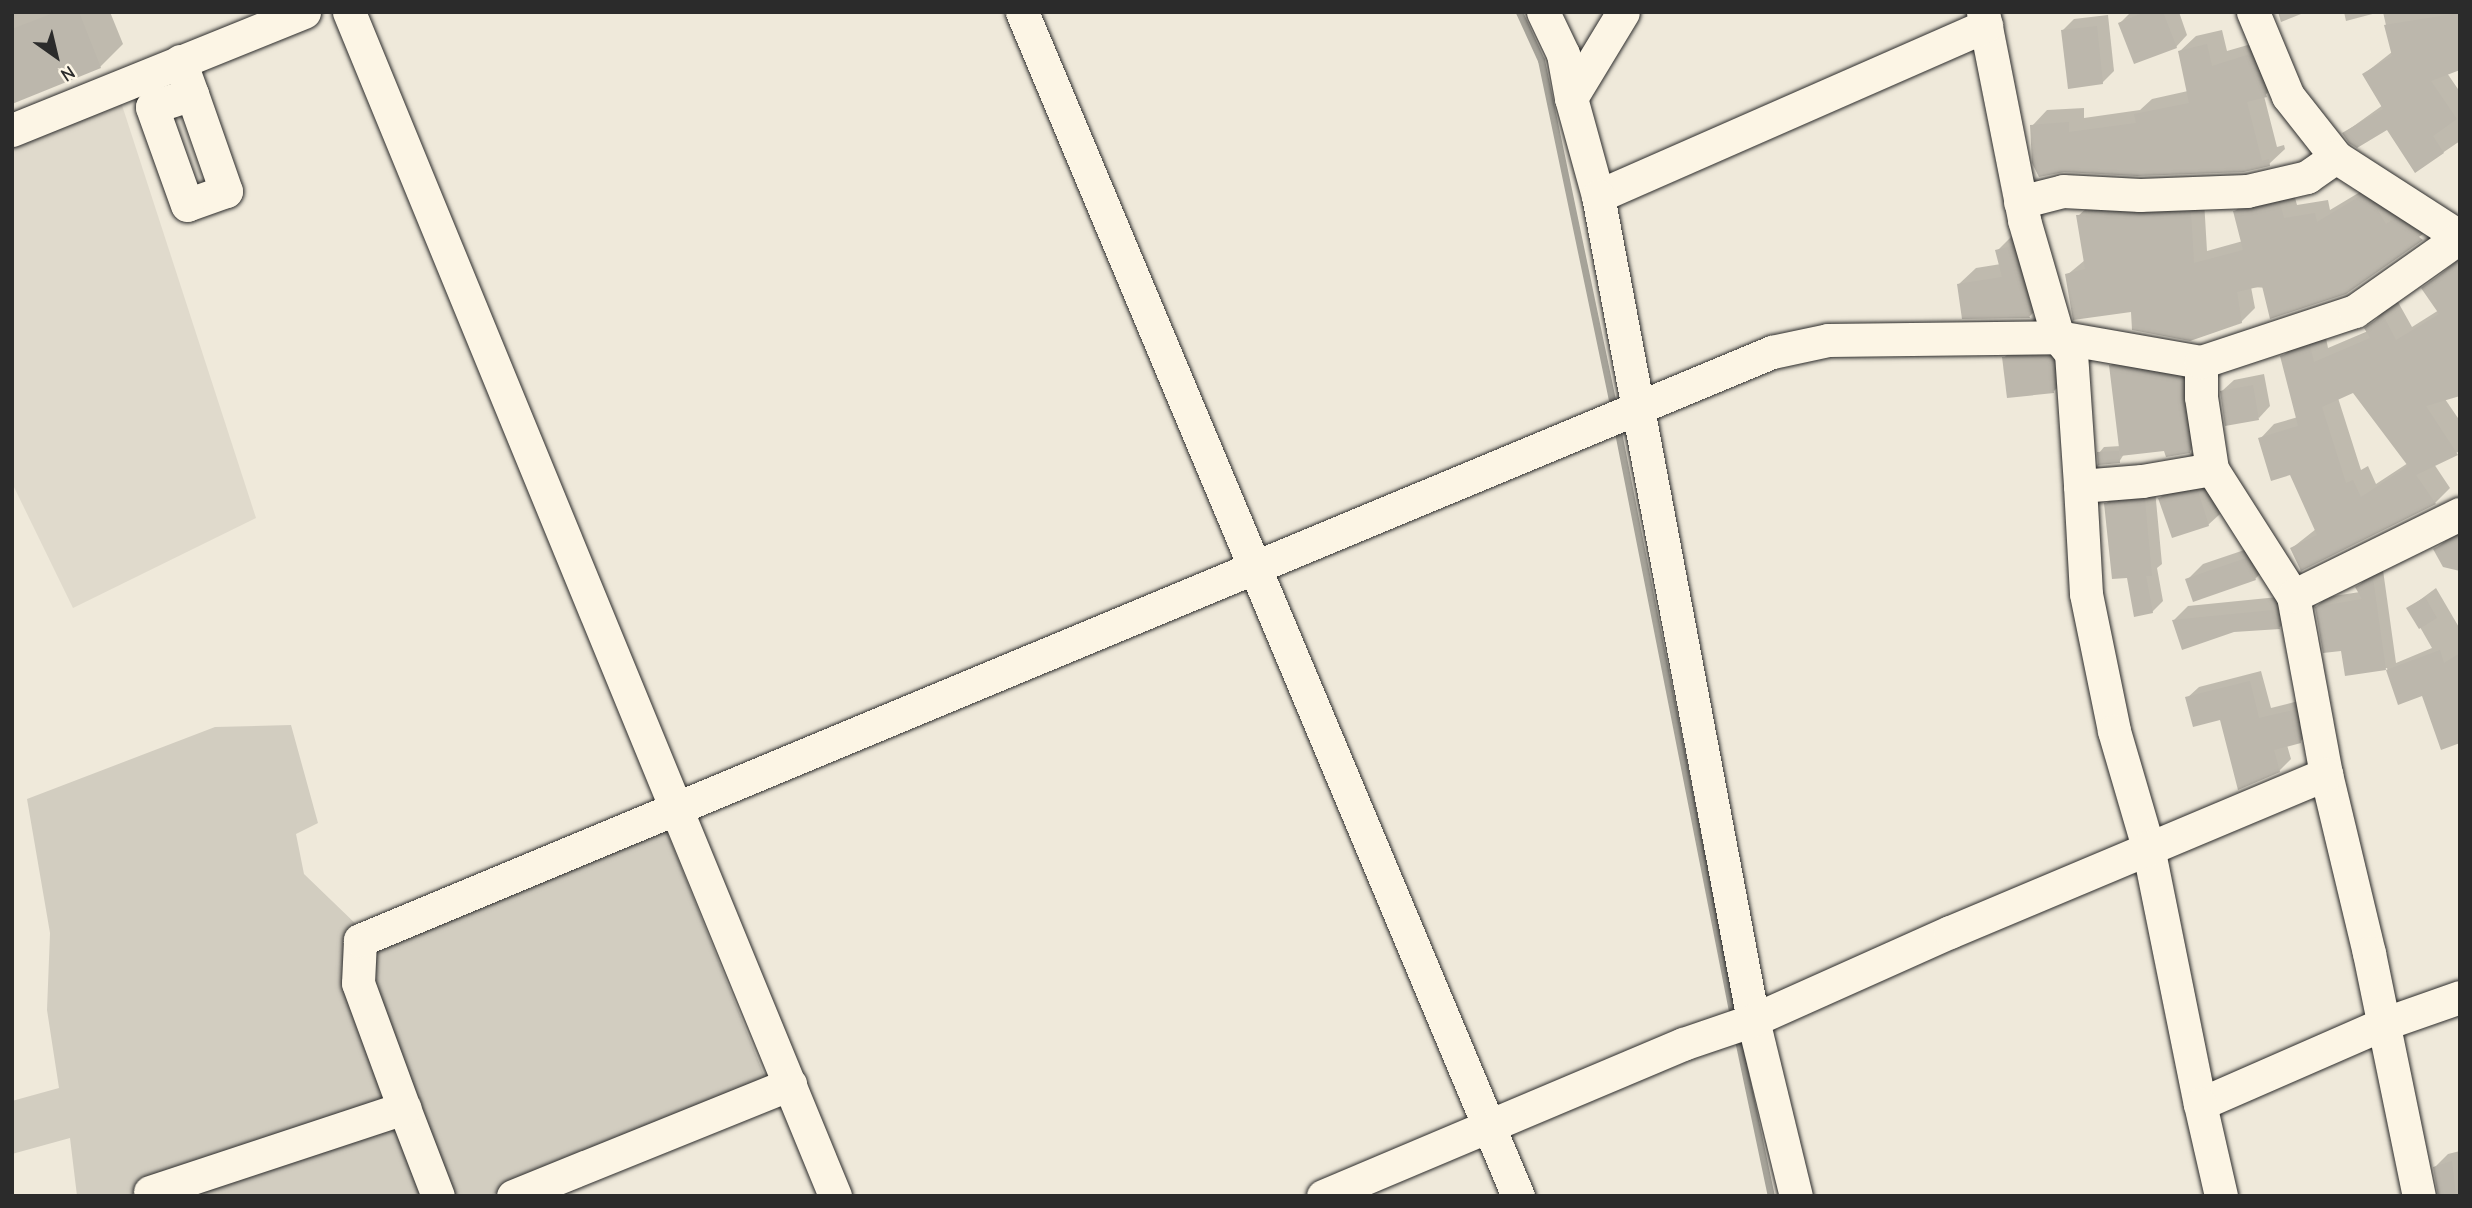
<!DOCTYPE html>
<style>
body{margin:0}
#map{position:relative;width:2472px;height:1208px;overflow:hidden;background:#efe9da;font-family:"Comic Neue",sans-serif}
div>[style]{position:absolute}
.built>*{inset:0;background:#e0dacc}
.green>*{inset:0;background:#d2cdc0}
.shadow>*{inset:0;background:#0003}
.stream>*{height:7px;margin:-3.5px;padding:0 3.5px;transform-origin:3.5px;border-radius:3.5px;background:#a6a399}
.building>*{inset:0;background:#bcb7ac}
.roads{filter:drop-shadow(0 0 2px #2b2b2b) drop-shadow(0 0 2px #2b2b2b)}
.minor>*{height:33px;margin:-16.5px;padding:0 16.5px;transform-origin:16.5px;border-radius:16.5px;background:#fcf5e5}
span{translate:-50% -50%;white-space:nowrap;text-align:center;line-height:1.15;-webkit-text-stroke:6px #fcf5e5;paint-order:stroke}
.frame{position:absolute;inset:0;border:14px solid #2b2b2b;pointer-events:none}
.north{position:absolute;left:21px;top:21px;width:70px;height:70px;-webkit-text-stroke:5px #fcf5e5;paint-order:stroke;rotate:146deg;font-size:19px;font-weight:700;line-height:28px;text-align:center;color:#2b2b2b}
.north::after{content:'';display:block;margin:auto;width:24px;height:32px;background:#2b2b2b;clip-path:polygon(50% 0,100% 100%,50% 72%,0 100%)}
</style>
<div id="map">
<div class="built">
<div style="clip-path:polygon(120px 99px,256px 518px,73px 608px,12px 483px,12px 145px)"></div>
</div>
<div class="green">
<div style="clip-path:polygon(291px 725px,318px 823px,296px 834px,304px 874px,359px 927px,430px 1196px,77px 1196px,70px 1138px,12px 1154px,12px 1101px,59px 1088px,47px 1010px,50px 933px,27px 799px,215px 727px)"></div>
<div style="clip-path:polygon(665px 827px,768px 1085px,488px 1196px,447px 1196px,367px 983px,368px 945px)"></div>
</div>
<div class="shadow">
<div style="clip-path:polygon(12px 12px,110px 12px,123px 44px,100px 67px,12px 102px)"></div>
<div style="clip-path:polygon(2131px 12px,2179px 12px,2187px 35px,2176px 47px,2120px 23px)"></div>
<div style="clip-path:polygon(2278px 12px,2306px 12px,2281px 22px)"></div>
<div style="clip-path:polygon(2344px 12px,2380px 12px,2346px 21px)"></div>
<div style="clip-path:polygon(2383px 12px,2460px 12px,2460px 68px,2447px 73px,2460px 92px,2460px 141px,2416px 171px,2387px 128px,2344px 133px,2383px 105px,2364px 74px,2392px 52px)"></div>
<div style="clip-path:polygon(2108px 15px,2114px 71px,2102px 83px,2063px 30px,2074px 19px)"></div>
<div style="clip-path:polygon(2222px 30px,2227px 51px,2265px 40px,2282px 80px,2264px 96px,2277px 147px,2284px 145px,2285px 149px,2269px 164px,2244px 170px,2032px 126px,2047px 110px,2084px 108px,2084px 118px,2140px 110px,2152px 99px,2188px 91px,2180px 51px,2196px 36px)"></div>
<div style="clip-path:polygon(2375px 183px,2435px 225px,2345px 292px,2251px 287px,2255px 308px,2241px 322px,2132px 310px,2067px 275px,2085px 260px,2078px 216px,2092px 203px,2204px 200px,2207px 251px,2243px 241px,2235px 211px,2249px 198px,2293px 190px,2297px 205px,2328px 200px,2330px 210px)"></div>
<div style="clip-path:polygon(2013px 235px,2046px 300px,2030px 316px,1964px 317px,1959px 284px,1976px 268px,2001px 264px,1997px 251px)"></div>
<div style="clip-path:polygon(evenodd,2460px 258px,2460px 323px,2445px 399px,2460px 421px,2460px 451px,2434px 464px,2450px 488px,2435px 503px,2301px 568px,2292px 548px,2316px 529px,2290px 473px,2260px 439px,2274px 424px,2298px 417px,2282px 357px,2297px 342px,2325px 333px,2328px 348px,2368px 331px,2381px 313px,2398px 302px,2412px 327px,2439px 310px,2424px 288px,2460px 258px,2354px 391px,2408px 463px,2376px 484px,2368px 466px,2361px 470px,2338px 398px,2354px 391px)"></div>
<div style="clip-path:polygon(2015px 346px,2060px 346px,2065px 380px,2054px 391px,2004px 358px)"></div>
<div style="clip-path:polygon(2124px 352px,2195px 365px,2203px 438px,2189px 452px,2166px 449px,2124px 454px,2119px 462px,2099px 453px,2104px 447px,2121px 446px,2110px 366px)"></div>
<div style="clip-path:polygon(2264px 374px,2270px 406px,2259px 418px,2222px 391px,2234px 380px)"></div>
<div style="clip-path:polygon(2210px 480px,2220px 514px,2208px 525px,2160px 498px,2171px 487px)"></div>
<div style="clip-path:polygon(2155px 490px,2162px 564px,2157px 568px,2163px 601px,2152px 612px,2128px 576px,2106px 504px,2116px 493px)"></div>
<div style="clip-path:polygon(2460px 530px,2460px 569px,2435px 549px)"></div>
<div style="clip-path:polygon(2262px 544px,2271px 563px,2255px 579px,2194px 599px,2188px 579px,2203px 564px)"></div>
<div style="clip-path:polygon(2383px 570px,2396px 663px,2432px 648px,2409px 608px,2436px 588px,2460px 629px,2460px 741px,2423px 694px,2399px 703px,2387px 668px,2346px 674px,2343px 649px,2316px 607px,2327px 597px,2360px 592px,2357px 587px,2367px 578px)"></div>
<div style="clip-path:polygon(2288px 596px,2293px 613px,2279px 628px,2174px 620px,2188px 606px)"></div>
<div style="clip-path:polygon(2261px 671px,2271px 708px,2306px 699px,2311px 730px,2300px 742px,2287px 745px,2291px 759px,2279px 771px,2221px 718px,2187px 698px,2199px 687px)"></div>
<div style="clip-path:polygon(2460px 1151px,2460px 1196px,2439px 1196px,2435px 1167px,2448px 1154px)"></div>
</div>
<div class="stream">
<div style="left:1519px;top:12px;width:53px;rotate:65.4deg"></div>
<div style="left:1541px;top:60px;width:356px;rotate:78.2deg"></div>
<div style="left:1617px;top:427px;width:600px;rotate:78.86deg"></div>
<div style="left:1737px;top:1035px;width:165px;rotate:78.1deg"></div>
</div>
<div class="building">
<div style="clip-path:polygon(56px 12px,79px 12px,101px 68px,12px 104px,12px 29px)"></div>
<div style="clip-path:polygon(2145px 12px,2163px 12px,2177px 48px,2134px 64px,2118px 23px)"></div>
<div style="clip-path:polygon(2460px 13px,2460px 70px,2431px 81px,2457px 119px,2433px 136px,2444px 153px,2415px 173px,2387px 130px,2357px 148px,2349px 143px,2342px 133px,2383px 109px,2362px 74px,2392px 56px,2384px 25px)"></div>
<div style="clip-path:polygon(2097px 26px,2103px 84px,2068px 89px,2061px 30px)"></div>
<div style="clip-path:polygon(2207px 44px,2212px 66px,2250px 54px,2267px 97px,2247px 102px,2262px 161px,2269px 159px,2270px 166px,2244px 172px,2137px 176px,2064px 172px,2039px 177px,2032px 163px,2030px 125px,2069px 122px,2069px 132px,2136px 123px,2134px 114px,2189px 103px,2178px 51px)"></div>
<div style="clip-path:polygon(2360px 196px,2374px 204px,2386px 224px,2395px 218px,2423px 240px,2346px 294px,2270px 319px,2262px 286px,2237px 292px,2242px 323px,2190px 341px,2132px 330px,2131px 312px,2073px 320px,2065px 274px,2085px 269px,2076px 215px,2191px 212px,2194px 263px,2243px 250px,2233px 211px,2280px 203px,2284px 218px,2315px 213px,2317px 222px)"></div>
<div style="clip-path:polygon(2012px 246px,2030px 318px,1962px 319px,1957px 284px,2002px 277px,1995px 250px)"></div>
<div style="clip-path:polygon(evenodd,2460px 261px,2460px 396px,2426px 406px,2458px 455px,2416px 475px,2436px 504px,2301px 571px,2290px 548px,2317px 535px,2290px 475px,2271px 481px,2258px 438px,2298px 426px,2280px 356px,2310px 346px,2314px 362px,2370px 338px,2364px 328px,2383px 315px,2396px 340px,2439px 314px,2421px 288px,2460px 261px,2353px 393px,2408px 466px,2361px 497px,2353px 480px,2346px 483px,2322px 407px,2353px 393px)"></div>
<div style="clip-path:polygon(2049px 356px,2054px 393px,2007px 398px,2002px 357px)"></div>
<div style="clip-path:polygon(2109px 365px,2182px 378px,2190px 453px,2166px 457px,2164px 451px,2120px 456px)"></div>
<div style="clip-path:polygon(2253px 385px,2259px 420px,2225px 426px,2220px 391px)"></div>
<div style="clip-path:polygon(2119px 451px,2120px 463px,2098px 465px,2097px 452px)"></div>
<div style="clip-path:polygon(2198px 491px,2209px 526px,2172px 538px,2158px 498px)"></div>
<div style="clip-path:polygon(2145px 500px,2152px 576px,2146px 576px,2153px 613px,2134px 617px,2127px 578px,2112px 579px,2104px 503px)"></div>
<div style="clip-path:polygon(2458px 537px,2460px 540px,2460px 571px,2443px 567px,2433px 549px)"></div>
<div style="clip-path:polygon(2246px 558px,2256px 580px,2193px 602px,2185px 579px)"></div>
<div style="clip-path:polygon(2373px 578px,2386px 670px,2345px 676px,2341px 651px,2323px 653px,2315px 607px,2362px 599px,2355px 587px)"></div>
<div style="clip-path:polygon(2425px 597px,2437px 618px,2419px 629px,2406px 608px)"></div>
<div style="clip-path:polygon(2273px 610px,2280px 629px,2234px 632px,2182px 650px,2172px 620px)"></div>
<div style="clip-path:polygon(2440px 650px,2444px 663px,2460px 653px,2460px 743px,2441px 750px,2422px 696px,2398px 705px,2386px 670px)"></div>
<div style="clip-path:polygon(2250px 681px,2259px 718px,2294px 710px,2301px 743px,2274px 750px,2280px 772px,2238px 790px,2220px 720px,2193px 727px,2185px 697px)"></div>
<div style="clip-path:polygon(2452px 1161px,2456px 1196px,2438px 1196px,2433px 1167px)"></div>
</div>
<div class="roads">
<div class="minor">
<div style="left:349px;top:12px;width:1280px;rotate:67.68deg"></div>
<div style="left:1022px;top:12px;width:1284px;rotate:67.27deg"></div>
<div style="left:1543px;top:12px;width:47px;rotate:64.5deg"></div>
<div style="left:1563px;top:54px;width:45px;rotate:79.7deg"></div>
<div style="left:1571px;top:98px;width:100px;rotate:-58.8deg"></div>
<div style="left:1983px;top:12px;width:212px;rotate:78.8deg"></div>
<div style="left:2024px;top:220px;width:122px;rotate:73.8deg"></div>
<div style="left:2058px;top:337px;width:21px;rotate:51deg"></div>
<div style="left:2071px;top:353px;width:133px;rotate:86.1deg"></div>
<div style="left:2080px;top:486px;width:62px;rotate:-4.6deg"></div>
<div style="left:2142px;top:481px;width:71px;rotate:-9.7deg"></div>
<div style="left:2253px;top:12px;width:91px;rotate:67.4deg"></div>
<div style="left:2288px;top:96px;width:78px;rotate:51.8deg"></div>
<div style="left:2336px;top:157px;width:148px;rotate:32.8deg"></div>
<div style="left:180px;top:61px;width:35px;rotate:70deg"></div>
<div style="left:192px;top:94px;width:103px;rotate:70.7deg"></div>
<div style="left:226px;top:191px;width:41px;rotate:160.3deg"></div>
<div style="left:187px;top:205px;width:104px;rotate:-109.7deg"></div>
<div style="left:152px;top:107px;width:42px;rotate:-18deg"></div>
<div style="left:1571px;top:98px;width:102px;rotate:74.6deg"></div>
<div style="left:1598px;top:196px;width:424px;rotate:-23.7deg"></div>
<div style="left:12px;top:130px;width:315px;rotate:-22deg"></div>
<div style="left:1598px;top:196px;width:838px;rotate:79.35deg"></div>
<div style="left:1753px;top:1020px;width:181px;rotate:76.3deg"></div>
<div style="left:2020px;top:202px;width:44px;rotate:-14.3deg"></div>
<div style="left:2063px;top:191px;width:77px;rotate:3deg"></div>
<div style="left:2140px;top:195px;width:107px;rotate:-2.1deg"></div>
<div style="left:2247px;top:191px;width:62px;rotate:-13.1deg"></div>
<div style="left:2307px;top:177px;width:35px;rotate:-35deg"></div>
<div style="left:2201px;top:362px;width:35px;rotate:90deg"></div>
<div style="left:2201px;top:397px;width:73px;rotate:81.3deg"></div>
<div style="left:2212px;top:469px;width:151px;rotate:57.5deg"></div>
<div style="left:2293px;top:596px;width:181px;rotate:79.5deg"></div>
<div style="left:2326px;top:774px;width:184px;rotate:76.5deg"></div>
<div style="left:2369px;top:953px;width:248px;rotate:78.4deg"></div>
<div style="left:2080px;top:486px;width:108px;rotate:86.8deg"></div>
<div style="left:2086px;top:594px;width:140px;rotate:78.4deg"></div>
<div style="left:2114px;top:731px;width:121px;rotate:73.7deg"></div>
<div style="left:2148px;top:847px;width:262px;rotate:78.6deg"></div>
<div style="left:2200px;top:1104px;width:200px;rotate:-23.6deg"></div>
<div style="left:2383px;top:1024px;width:82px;rotate:-19.3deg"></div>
<div style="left:2293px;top:596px;width:186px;rotate:-26.2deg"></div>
<div style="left:2200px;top:1104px;width:94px;rotate:77.1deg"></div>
<div style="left:404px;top:1108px;width:94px;rotate:68.9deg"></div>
<div style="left:150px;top:1192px;width:268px;rotate:-18.3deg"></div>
<div style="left:404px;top:1108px;width:133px;rotate:-110.2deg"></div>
<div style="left:358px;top:983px;width:43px;rotate:-87.3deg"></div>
<div style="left:360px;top:940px;width:1530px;rotate:-22.61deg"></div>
<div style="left:1772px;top:352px;width:57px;rotate:-12.1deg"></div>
<div style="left:1828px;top:340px;width:230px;rotate:-0.7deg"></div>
<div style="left:2058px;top:337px;width:145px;rotate:9.9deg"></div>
<div style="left:2201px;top:362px;width:162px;rotate:-18.3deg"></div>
<div style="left:2355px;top:311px;width:128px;rotate:-35.2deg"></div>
<div style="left:513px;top:1196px;width:299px;rotate:-22deg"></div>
<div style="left:1323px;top:1196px;width:391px;rotate:-22.9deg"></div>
<div style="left:1683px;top:1044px;width:74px;rotate:-18.9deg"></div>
<div style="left:1753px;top:1020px;width:216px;rotate:-24.1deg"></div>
<div style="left:1950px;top:932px;width:408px;rotate:-22.8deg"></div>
</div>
</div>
<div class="frame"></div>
<div class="north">N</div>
</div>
